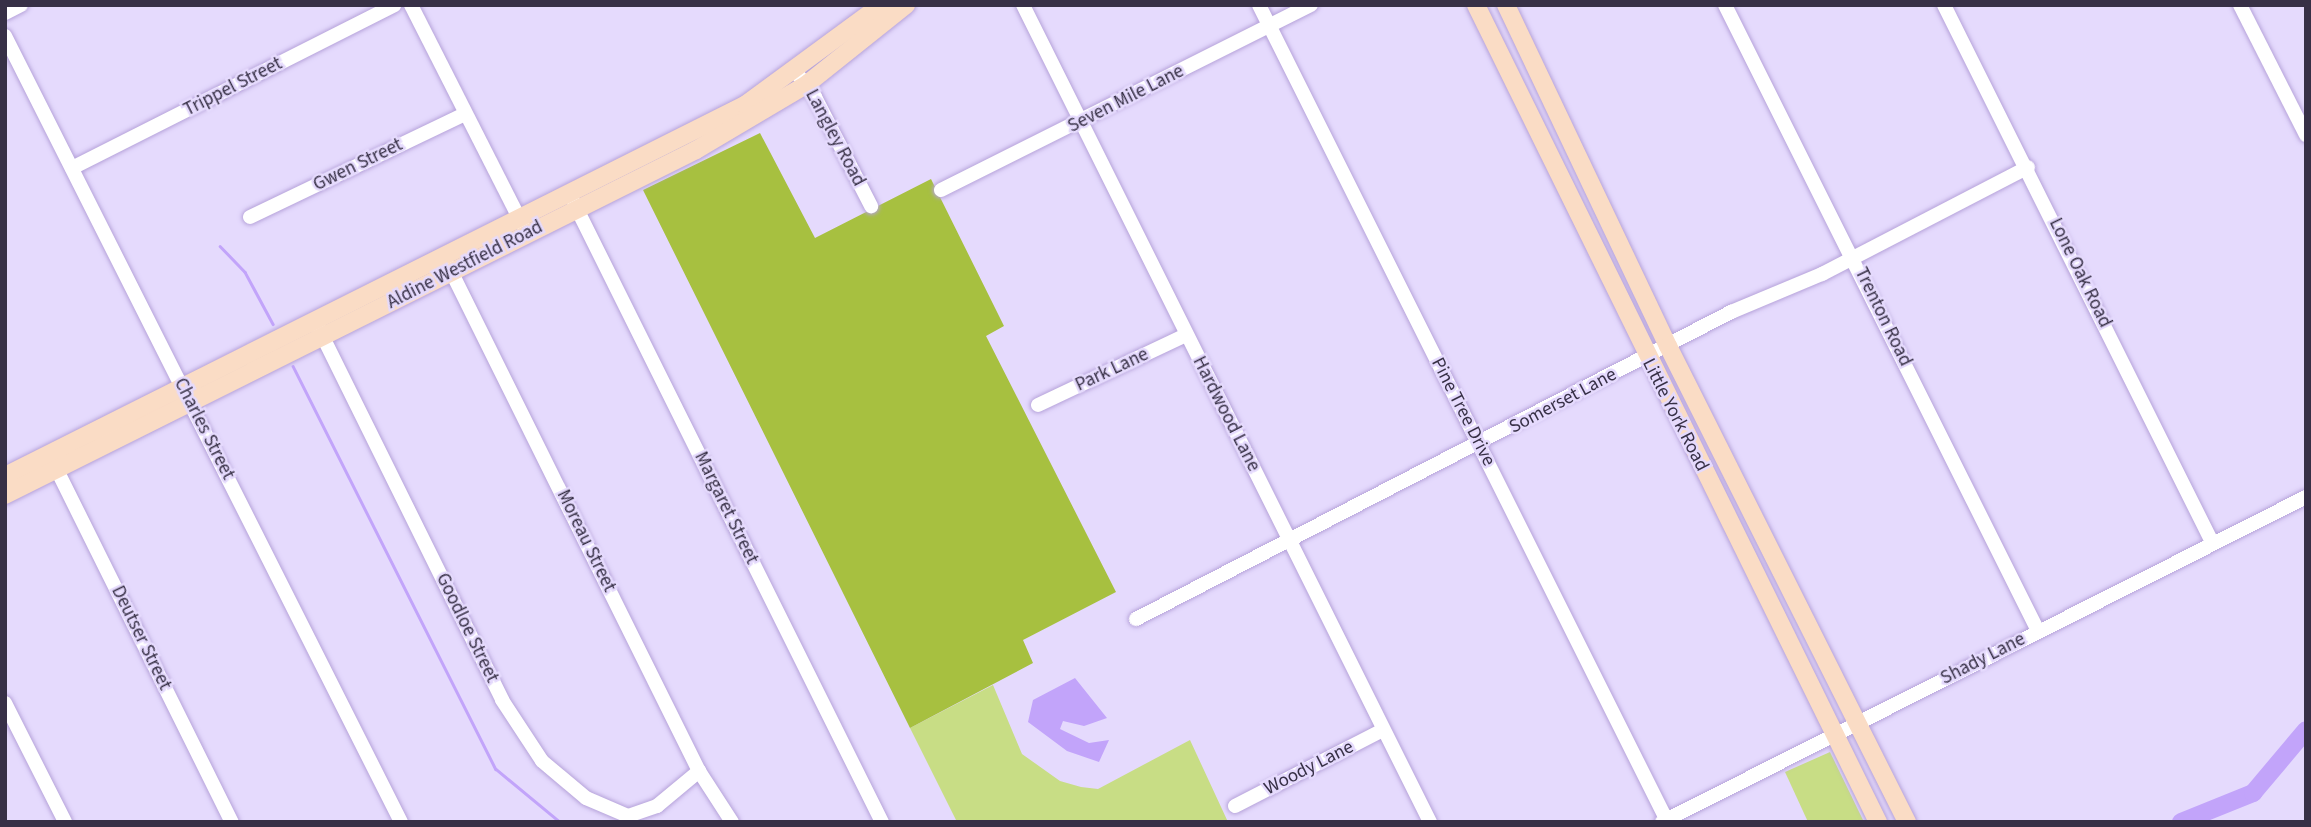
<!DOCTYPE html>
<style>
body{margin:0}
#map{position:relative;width:2311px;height:827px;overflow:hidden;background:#e5dafd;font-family:"Source Sans 3",sans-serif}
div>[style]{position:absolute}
.green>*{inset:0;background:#c8dd85}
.forest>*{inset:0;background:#a7c040}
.water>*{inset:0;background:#c2a4fa}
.stream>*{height:2.5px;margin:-1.25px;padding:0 1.25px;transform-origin:1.25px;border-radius:1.25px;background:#c2a4fa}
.river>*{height:18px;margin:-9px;padding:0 9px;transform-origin:9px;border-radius:9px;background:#c2a4fa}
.roads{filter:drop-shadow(0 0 2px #b6a3da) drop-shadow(0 0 2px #b6a3da)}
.minor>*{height:14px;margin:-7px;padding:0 7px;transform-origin:7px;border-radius:7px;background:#fff}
.major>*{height:18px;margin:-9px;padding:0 9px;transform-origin:9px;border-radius:9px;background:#fadcc5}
span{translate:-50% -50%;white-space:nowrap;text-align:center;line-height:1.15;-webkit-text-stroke:5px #e5dafd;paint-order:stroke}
.street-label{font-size:19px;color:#373046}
.frame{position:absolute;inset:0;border:7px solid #373046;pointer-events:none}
</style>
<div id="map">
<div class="green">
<div style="clip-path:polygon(993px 685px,1022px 754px,1060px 781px,1081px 787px,1098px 789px,1190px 740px,1228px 822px,957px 822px,910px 728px)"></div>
<div style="clip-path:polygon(1830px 752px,1864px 822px,1808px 822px,1785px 772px)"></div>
</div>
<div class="forest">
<div style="clip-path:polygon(760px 133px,815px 238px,931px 179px,1004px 326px,986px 336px,1116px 592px,1023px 640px,1033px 663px,910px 728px,643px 190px)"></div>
</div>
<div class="water">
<div style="clip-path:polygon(1075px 678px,1107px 718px,1084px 726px,1063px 721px,1060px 729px,1089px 743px,1109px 740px,1099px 762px,1067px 751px,1028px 722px,1033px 700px)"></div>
</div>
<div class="stream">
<div style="left:220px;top:246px;width:36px;rotate:46deg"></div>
<div style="left:245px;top:272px;width:59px;rotate:61.7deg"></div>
<div style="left:293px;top:366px;width:451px;rotate:63.3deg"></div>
<div style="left:496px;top:769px;width:83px;rotate:39.6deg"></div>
</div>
<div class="river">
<div style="left:2181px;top:822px;width:78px;rotate:-21.9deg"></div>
<div style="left:2253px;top:793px;width:82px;rotate:-49.9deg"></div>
</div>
<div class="roads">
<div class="minor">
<div style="left:411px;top:5px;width:248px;rotate:63.1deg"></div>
<div style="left:1023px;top:5px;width:913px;rotate:63.52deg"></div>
<div style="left:1259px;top:5px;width:910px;rotate:63.43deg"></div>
<div style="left:1725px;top:5px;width:700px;rotate:63.43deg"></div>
<div style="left:1944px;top:5px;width:600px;rotate:63.48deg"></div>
<div style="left:2240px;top:5px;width:146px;rotate:63.1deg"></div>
<div style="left:5px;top:13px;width:18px;rotate:-27deg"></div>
<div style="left:5px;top:36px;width:880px;rotate:63.26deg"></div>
<div style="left:795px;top:71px;width:33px;rotate:52deg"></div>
<div style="left:815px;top:97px;width:123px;rotate:62.8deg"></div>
<div style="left:72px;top:168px;width:361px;rotate:-26.8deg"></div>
<div style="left:941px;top:190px;width:414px;rotate:-26.6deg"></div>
<div style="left:573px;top:201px;width:694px;rotate:63.55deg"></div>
<div style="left:250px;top:217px;width:238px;rotate:-25.6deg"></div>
<div style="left:448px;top:265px;width:565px;rotate:63.62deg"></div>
<div style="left:699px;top:771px;width:61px;rotate:57.1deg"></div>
<div style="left:319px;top:329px;width:414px;rotate:63.7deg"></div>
<div style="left:502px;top:700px;width:73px;rotate:56.7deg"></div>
<div style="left:542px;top:761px;width:57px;rotate:40.1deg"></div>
<div style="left:586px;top:798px;width:46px;rotate:23.2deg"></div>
<div style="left:628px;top:816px;width:31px;rotate:-19deg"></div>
<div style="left:657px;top:806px;width:55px;rotate:-39.8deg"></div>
<div style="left:1038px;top:405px;width:164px;rotate:-25.3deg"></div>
<div style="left:53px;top:462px;width:402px;rotate:63.6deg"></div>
<div style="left:1136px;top:619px;width:670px;rotate:-27.29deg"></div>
<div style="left:1731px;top:312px;width:99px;rotate:-22.7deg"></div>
<div style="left:1822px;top:274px;width:232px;rotate:-27.4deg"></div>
<div style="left:5px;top:703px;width:133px;rotate:63.2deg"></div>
<div style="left:1235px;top:806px;width:166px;rotate:-27.2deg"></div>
<div style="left:1662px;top:822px;width:721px;rotate:-26.78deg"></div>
</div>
<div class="major">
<div style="left:1476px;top:5px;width:911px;rotate:63.8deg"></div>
<div style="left:1506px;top:5px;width:378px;rotate:64.6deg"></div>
<div style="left:1668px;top:346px;width:533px;rotate:63.34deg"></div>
<div style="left:5px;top:476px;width:828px;rotate:-26.63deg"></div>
<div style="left:745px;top:105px;width:169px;rotate:-36.3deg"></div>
<div style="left:5px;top:495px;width:772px;rotate:-26.53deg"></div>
<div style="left:696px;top:150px;width:129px;rotate:-30.7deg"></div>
<div style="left:807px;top:84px;width:127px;rotate:-38.6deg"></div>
</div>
</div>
<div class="street-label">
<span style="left:233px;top:87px;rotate:-27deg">Trippel Street</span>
<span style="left:1126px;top:99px;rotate:-27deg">Seven Mile Lane</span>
<span style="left:835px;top:138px;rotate:62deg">Langley Road</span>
<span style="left:358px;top:165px;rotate:-26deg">Gwen Street</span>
<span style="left:465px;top:265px;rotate:-27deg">Aldine Westfield Road</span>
<span style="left:2080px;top:273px;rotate:64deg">Lone Oak Road</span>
<span style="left:1883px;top:317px;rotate:64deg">Trenton Road</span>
<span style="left:1112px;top:370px;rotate:-25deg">Park Lane</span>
<span style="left:1563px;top:401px;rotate:-28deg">Somerset Lane</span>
<span style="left:1463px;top:412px;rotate:63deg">Pine Tree Drive</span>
<span style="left:1226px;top:414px;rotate:63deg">Hardwood Lane</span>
<span style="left:1675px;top:415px;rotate:63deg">Little York Road</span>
<span style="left:204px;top:429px;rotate:63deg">Charles Street</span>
<span style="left:726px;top:508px;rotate:64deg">Margaret Street</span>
<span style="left:586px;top:541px;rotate:64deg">Moreau Street</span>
<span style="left:467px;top:628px;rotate:64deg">Goodloe Street</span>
<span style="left:141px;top:638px;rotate:64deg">Deutser Street</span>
<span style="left:1983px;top:659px;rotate:-27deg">Shady Lane</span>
<span style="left:1309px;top:768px;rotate:-27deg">Woody Lane</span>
</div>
<div class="frame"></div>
</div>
